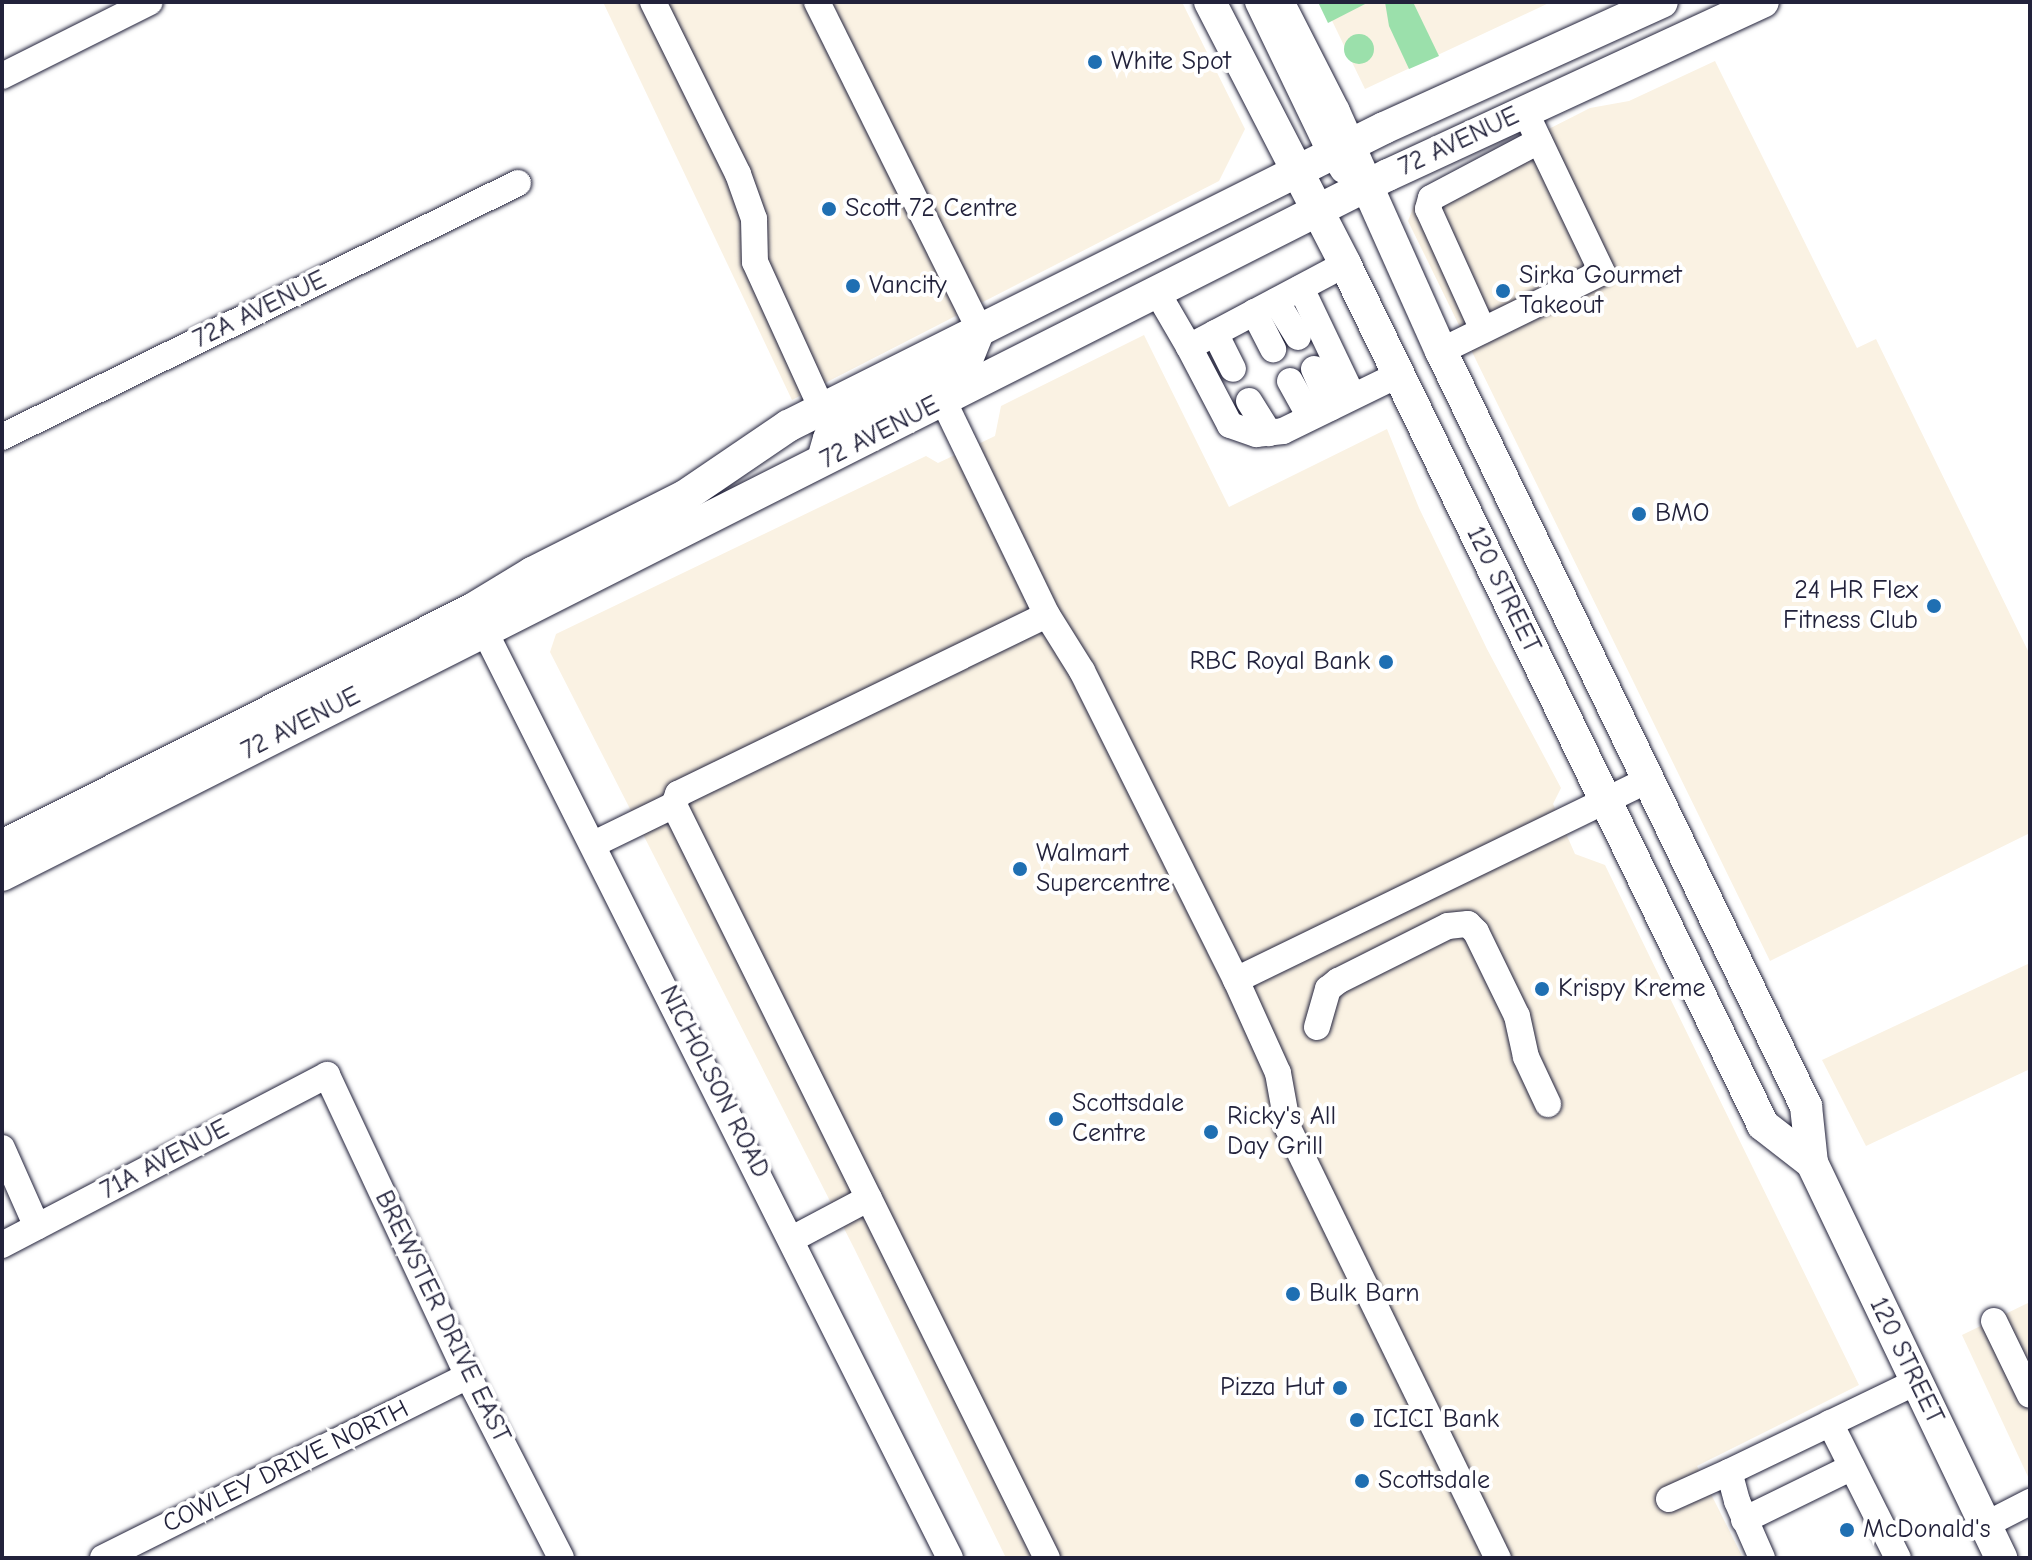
<!DOCTYPE html>
<style>
body{margin:0}
#map{position:relative;width:2032px;height:1560px;overflow:hidden;background:#fff;font-family:"Comic Neue",sans-serif}
div>[style]{position:absolute}
.built>*{inset:0;background:#faf2e3}
.green>*{inset:0;background:#9be0ab}
.round{border-radius:50%}
.roads{filter:drop-shadow(0 0 2px #22223b) drop-shadow(0 0 2px #22223b)}
.minor>*{height:26px;margin:-13px;padding:0 13px;transform-origin:13px;border-radius:13px;background:#fff}
.major>*{height:32px;margin:-16px;padding:0 16px;transform-origin:16px;border-radius:16px;background:#fff}
.dots>*{width:22px;height:22px;translate:-50% -50%;box-sizing:border-box;border:4px solid #fff;border-radius:50%}
span{translate:-50% -50%;white-space:nowrap;text-align:center;line-height:1.15;-webkit-text-stroke:8px #fff;paint-order:stroke}
.poi-label{font-size:26px;color:#22223b}
.left{translate:0 -50%;text-align:left}
.right{translate:-100% -50%;text-align:right}
.street-label{font-size:26px;color:#22223b}
.frame{position:absolute;inset:0;border:4px solid #22223b;pointer-events:none}
</style>
<div id="map">
<div class="built">
<div style="clip-path:polygon(603px 2px,1182px 2px,1245px 129px,1219px 181px,792px 400px)"></div>
<div style="clip-path:polygon(1323px 2px,1551px 2px,1365px 89px)"></div>
<div style="clip-path:polygon(1715px 61px,1857px 348px,1876px 339px,2030px 655px,2030px 833px,1770px 961px,1408px 221px,1418px 195px,1590px 108px,1629px 101px)"></div>
<div style="clip-path:polygon(1144px 335px,1229px 507px,1387px 429px,1419px 508px,1487px 649px,1561px 788px,1553px 804px,1575px 854px,1605px 865px,1859px 1385px,1697px 1466px,1743px 1558px,1006px 1558px,854px 1248px,550px 652px,556px 634px,926px 456px,938px 463px,995px 436px,1001px 406px)"></div>
<div style="clip-path:polygon(2030px 963px,2030px 1069px,1866px 1146px,1822px 1060px)"></div>
<div style="clip-path:polygon(2030px 1302px,2030px 1481px,1962px 1335px)"></div>
</div>
<div class="green">
<div style="clip-path:polygon(1318px 2px,1369px 2px,1328px 23px)"></div>
<div style="clip-path:polygon(1385px 2px,1413px 2px,1439px 56px,1409px 69px,1389px 26px)"></div>
<div class="round" style="left:1344px;top:34px;width:30px;height:30px"></div>
</div>
<div class="roads">
<div class="minor">
<div style="left:653px;top:2px;width:192px;rotate:63.7deg"></div>
<div style="left:738px;top:174px;width:48px;rotate:70.4deg"></div>
<div style="left:754px;top:219px;width:43px;rotate:88.7deg"></div>
<div style="left:755px;top:262px;width:162px;rotate:65.5deg"></div>
<div style="left:817px;top:2px;width:365px;rotate:63.6deg"></div>
<div style="left:1258px;top:2px;width:154px;rotate:64.3deg"></div>
<div style="left:1325px;top:141px;width:34px;rotate:58deg"></div>
<div style="left:2px;top:76px;width:165px;rotate:-26.6deg"></div>
<div style="left:1301px;top:288px;width:119px;rotate:64.5deg"></div>
<div style="left:1157px;top:292px;width:64px;rotate:59.8deg"></div>
<div style="left:1189px;top:347px;width:177px;rotate:-28deg"></div>
<div style="left:1276px;top:301px;width:42px;rotate:58.6deg"></div>
<div style="left:1254px;top:312px;width:42px;rotate:62.8deg"></div>
<div style="left:1483px;top:330px;width:133px;rotate:-114.4deg"></div>
<div style="left:1428px;top:209px;width:11px;rotate:-75deg"></div>
<div style="left:1431px;top:198px;width:122px;rotate:-27.8deg"></div>
<div style="left:1215px;top:333px;width:40px;rotate:63.4deg"></div>
<div style="left:1189px;top:347px;width:88px;rotate:62.3deg"></div>
<div style="left:1230px;top:425px;width:28px;rotate:19deg"></div>
<div style="left:1256px;top:434px;width:27px;rotate:-6deg"></div>
<div style="left:1283px;top:431px;width:128px;rotate:-26deg"></div>
<div style="left:1441px;top:351px;width:179px;rotate:-26.1deg"></div>
<div style="left:1602px;top:272px;width:178px;rotate:-115.6deg"></div>
<div style="left:1314px;top:369px;width:42px;rotate:65.9deg"></div>
<div style="left:1290px;top:381px;width:41px;rotate:60.9deg"></div>
<div style="left:943px;top:400px;width:239px;rotate:64.2deg"></div>
<div style="left:1047px;top:615px;width:66px;rotate:58deg"></div>
<div style="left:1082px;top:671px;width:345px;rotate:63.5deg"></div>
<div style="left:1236px;top:980px;width:102px;rotate:65.7deg"></div>
<div style="left:1278px;top:1073px;width:56px;rotate:79.7deg"></div>
<div style="left:1288px;top:1128px;width:479px;rotate:64deg"></div>
<div style="left:1249px;top:401px;width:38px;rotate:58deg"></div>
<div style="left:2px;top:437px;width:575px;rotate:-26.21deg"></div>
<div style="left:477px;top:616px;width:1054px;rotate:63.34deg"></div>
<div style="left:674px;top:805px;width:840px;rotate:63.65deg"></div>
<div style="left:594px;top:844px;width:89px;rotate:-26deg"></div>
<div style="left:674px;top:805px;width:12px;rotate:-70deg"></div>
<div style="left:678px;top:794px;width:410px;rotate:-25.9deg"></div>
<div style="left:1236px;top:980px;width:457px;rotate:-25.9deg"></div>
<div style="left:1317px;top:1027px;width:40px;rotate:-74deg"></div>
<div style="left:1328px;top:989px;width:13px;rotate:-39deg"></div>
<div style="left:1338px;top:981px;width:123px;rotate:-26.6deg"></div>
<div style="left:1448px;top:926px;width:20px;rotate:-6deg"></div>
<div style="left:1468px;top:924px;width:11px;rotate:45deg"></div>
<div style="left:1476px;top:932px;width:93px;rotate:64deg"></div>
<div style="left:1517px;top:1016px;width:42px;rotate:77.6deg"></div>
<div style="left:1526px;top:1057px;width:52px;rotate:64.9deg"></div>
<div style="left:2px;top:1148px;width:86px;rotate:66.1deg"></div>
<div style="left:792px;top:1239px;width:87px;rotate:-28deg"></div>
<div style="left:2px;top:1245px;width:367px;rotate:-27.6deg"></div>
<div style="left:327px;top:1075px;width:332px;rotate:64.9deg"></div>
<div style="left:468px;top:1376px;width:204px;rotate:62.9deg"></div>
<div style="left:1994px;top:1321px;width:82px;rotate:64.1deg"></div>
<div style="left:1830px;top:1423px;width:151px;rotate:63.3deg"></div>
<div style="left:1669px;top:1499px;width:66px;rotate:-24.2deg"></div>
<div style="left:1744px;top:1520px;width:120px;rotate:-26.1deg"></div>
<div style="left:1985px;top:1525px;width:51px;rotate:-27.1deg"></div>
<div style="left:103px;top:1558px;width:408px;rotate:-26.5deg"></div>
<div style="left:1762px;top:1558px;width:62px;rotate:-113.7deg"></div>
<div style="left:1737px;top:1501px;width:30px;rotate:-105deg"></div>
<div style="left:1729px;top:1472px;width:208px;rotate:-25.7deg"></div>
</div>
<div class="major">
<div style="left:1210px;top:2px;width:295px;rotate:62.7deg"></div>
<div style="left:1345px;top:264px;width:957px;rotate:64.1deg"></div>
<div style="left:1763px;top:1125px;width:62px;rotate:37.8deg"></div>
<div style="left:1278px;top:2px;width:123px;rotate:63deg"></div>
<div style="left:1334px;top:112px;width:262px;rotate:65.9deg"></div>
<div style="left:1441px;top:351px;width:839px;rotate:64.2deg"></div>
<div style="left:1806px;top:1106px;width:57px;rotate:84deg"></div>
<div style="left:1812px;top:1163px;width:438px;rotate:64.4deg"></div>
<div style="left:824px;top:456px;width:18px;rotate:-74deg"></div>
<div style="left:829px;top:439px;width:36px;rotate:-37deg"></div>
<div style="left:858px;top:417px;width:121px;rotate:-27deg"></div>
<div style="left:966px;top:362px;width:35px;rotate:-68deg"></div>
<div style="left:2px;top:846px;width:527px;rotate:-26.71deg"></div>
<div style="left:473px;top:609px;width:69px;rotate:-31.4deg"></div>
<div style="left:532px;top:573px;width:171px;rotate:-26.7deg"></div>
<div style="left:685px;top:496px;width:125px;rotate:-34.2deg"></div>
<div style="left:788px;top:426px;width:666px;rotate:-26.57deg"></div>
<div style="left:1384px;top:128px;width:305px;rotate:-24.4deg"></div>
<div style="left:2px;top:875px;width:1553px;rotate:-26.8deg"></div>
<div style="left:1388px;top:175px;width:413px;rotate:-24.8deg"></div>
</div>
</div>
<div class="dots">
<div style="left:1095px;top:62px;background:#1f6fb2"></div>
<div style="left:829px;top:209px;background:#1f6fb2"></div>
<div style="left:853px;top:286px;background:#1f6fb2"></div>
<div style="left:1503px;top:291px;background:#1f6fb2"></div>
<div style="left:1639px;top:514px;background:#1f6fb2"></div>
<div style="left:1934px;top:606px;background:#1f6fb2"></div>
<div style="left:1386px;top:662px;background:#1f6fb2"></div>
<div style="left:1020px;top:869px;background:#1f6fb2"></div>
<div style="left:1542px;top:989px;background:#1f6fb2"></div>
<div style="left:1056px;top:1119px;background:#1f6fb2"></div>
<div style="left:1211px;top:1132px;background:#1f6fb2"></div>
<div style="left:1293px;top:1294px;background:#1f6fb2"></div>
<div style="left:1340px;top:1388px;background:#1f6fb2"></div>
<div style="left:1357px;top:1420px;background:#1f6fb2"></div>
<div style="left:1362px;top:1481px;background:#1f6fb2"></div>
<div style="left:1847px;top:1530px;background:#1f6fb2"></div>
</div>
<div class="poi-label">
<span class="left" style="left:1111px;top:62px">White Spot</span>
<span class="left" style="left:845px;top:209px">Scott 72 Centre</span>
<span class="left" style="left:1519px;top:291px">Sirka Gourmet<br>Takeout</span>
<span class="left" style="left:869px;top:286px">Vancity</span>
<span class="left" style="left:1655px;top:514px">BMO</span>
<span class="right" style="left:1918px;top:606px">24 HR Flex<br>Fitness Club</span>
<span class="right" style="left:1370px;top:662px">RBC Royal Bank</span>
<span class="left" style="left:1036px;top:869px">Walmart<br>Supercentre</span>
<span class="left" style="left:1558px;top:989px">Krispy Kreme</span>
<span class="left" style="left:1072px;top:1119px">Scottsdale<br>Centre</span>
<span class="left" style="left:1227px;top:1132px">Ricky's All<br>Day Grill</span>
<span class="left" style="left:1309px;top:1294px">Bulk Barn</span>
<span class="right" style="left:1324px;top:1388px">Pizza Hut</span>
<span class="left" style="left:1373px;top:1420px">ICICI Bank</span>
<span class="left" style="left:1378px;top:1481px">Scottsdale</span>
<span class="left" style="left:1863px;top:1530px">McDonald's</span>
</div>
<div class="street-label">
<span style="left:1459px;top:142px;rotate:-25deg">72 AVENUE</span>
<span style="left:260px;top:310px;rotate:-26deg">72A AVENUE</span>
<span style="left:880px;top:433px;rotate:-27deg">72 AVENUE</span>
<span style="left:1503px;top:590px;rotate:64deg">120 STREET</span>
<span style="left:301px;top:724px;rotate:-27deg">72 AVENUE</span>
<span style="left:714px;top:1082px;rotate:63deg">NICHOLSON ROAD</span>
<span style="left:165px;top:1160px;rotate:-28deg">71A AVENUE</span>
<span style="left:442px;top:1317px;rotate:64deg">BREWSTER DRIVE EAST</span>
<span style="left:1906px;top:1361px;rotate:64deg">120 STREET</span>
<span style="left:286px;top:1467px;rotate:-26deg">COWLEY DRIVE NORTH</span>
</div>
<div class="frame"></div>
</div>
